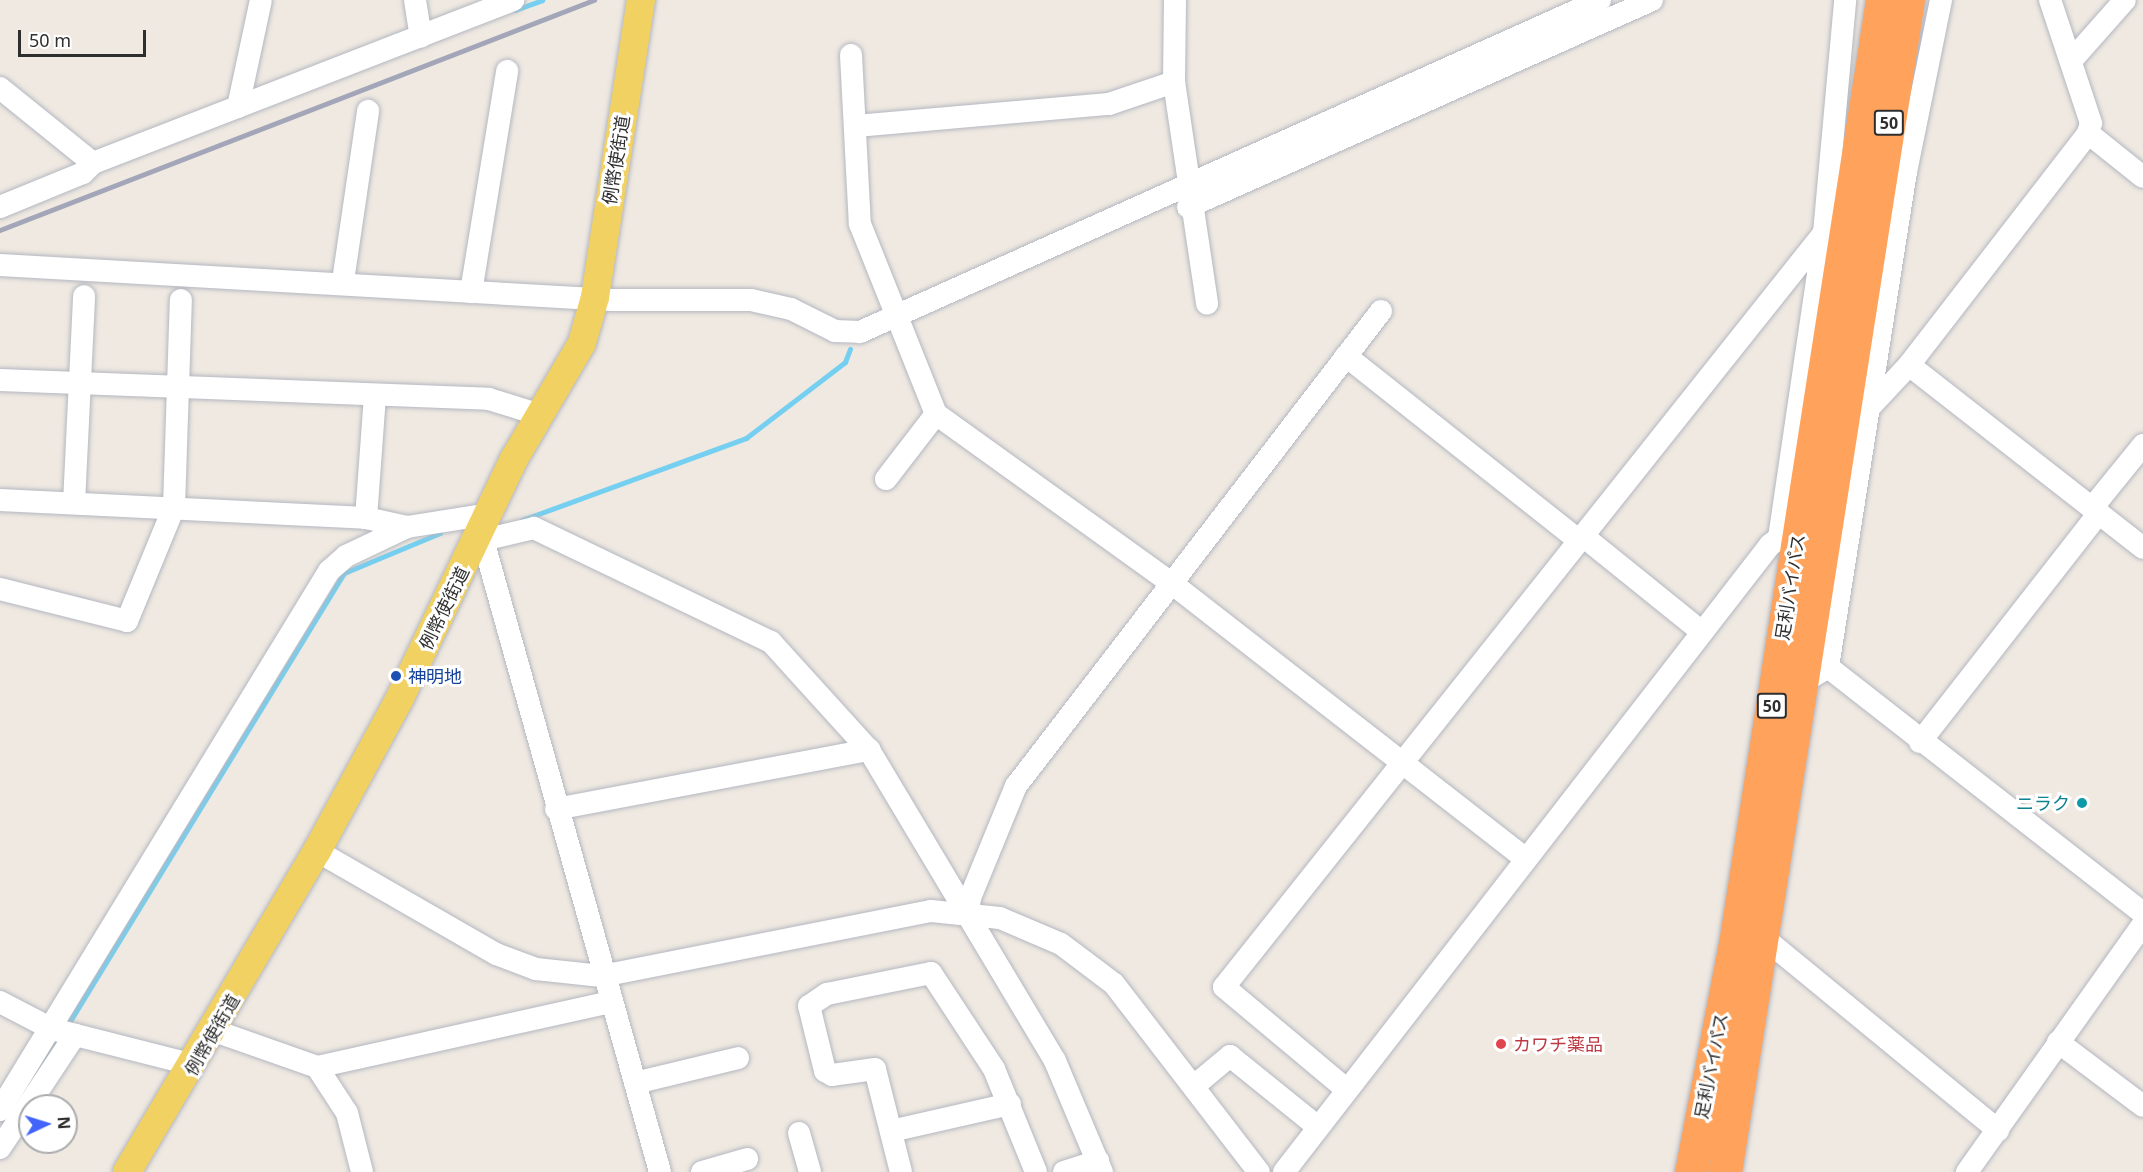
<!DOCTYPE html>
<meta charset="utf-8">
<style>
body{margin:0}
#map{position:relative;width:2143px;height:1172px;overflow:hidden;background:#efe9e1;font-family:"Noto Sans","Noto Sans JP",sans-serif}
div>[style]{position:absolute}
.stream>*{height:5px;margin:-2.5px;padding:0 2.5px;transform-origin:2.5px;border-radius:2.5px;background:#75cff0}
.roads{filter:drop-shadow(0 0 2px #b4b7c1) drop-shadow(0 0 2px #b4b7c1)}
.minor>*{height:22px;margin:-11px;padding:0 11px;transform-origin:11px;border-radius:11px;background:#fff}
.major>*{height:28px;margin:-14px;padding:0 14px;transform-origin:14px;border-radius:14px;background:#f2d163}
.highway>*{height:33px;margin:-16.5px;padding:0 16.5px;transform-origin:16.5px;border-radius:16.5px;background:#ffa35c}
.rail>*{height:4.5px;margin:-2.25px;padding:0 2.25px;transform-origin:2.25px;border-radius:2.25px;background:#a3a6b8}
.dots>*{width:16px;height:16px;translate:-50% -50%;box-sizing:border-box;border:3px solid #fff;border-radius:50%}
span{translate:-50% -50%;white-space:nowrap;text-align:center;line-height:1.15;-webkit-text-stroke:6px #fff;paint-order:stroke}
.shield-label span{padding:2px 4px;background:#fff;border:2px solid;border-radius:4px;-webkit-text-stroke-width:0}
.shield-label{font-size:16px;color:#2e2e2e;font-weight:700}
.street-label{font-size:18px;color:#2e2e2e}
.transit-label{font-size:18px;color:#164399}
.left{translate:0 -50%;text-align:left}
.culture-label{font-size:18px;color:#0d838f}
.right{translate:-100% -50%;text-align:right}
.health-label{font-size:18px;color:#be3a42}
.north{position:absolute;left:18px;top:1094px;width:60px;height:60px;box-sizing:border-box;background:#fff;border:2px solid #ababab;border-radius:50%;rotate:86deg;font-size:16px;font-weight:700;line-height:24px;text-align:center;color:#2e2e2e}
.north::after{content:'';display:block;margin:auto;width:21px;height:27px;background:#4264fb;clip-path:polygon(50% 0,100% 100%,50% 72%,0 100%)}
.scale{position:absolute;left:18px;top:30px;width:128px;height:27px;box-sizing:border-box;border:3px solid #2e2e2e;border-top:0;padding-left:8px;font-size:18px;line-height:21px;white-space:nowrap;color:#2e2e2e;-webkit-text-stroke:4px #fff;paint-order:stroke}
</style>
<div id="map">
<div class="stream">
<div style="left:515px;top:10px;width:29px;rotate:-20deg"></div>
<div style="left:522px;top:520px;width:239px;rotate:-20.1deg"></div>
<div style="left:746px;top:438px;width:125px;rotate:-37.5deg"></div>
<div style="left:845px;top:362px;width:14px;rotate:-69deg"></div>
<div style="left:67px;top:1026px;width:531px;rotate:-58.56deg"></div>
<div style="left:344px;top:573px;width:104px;rotate:-22.6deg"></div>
<div style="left:41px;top:1066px;width:36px;rotate:-58deg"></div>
</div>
<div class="roads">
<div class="minor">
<div style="left:415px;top:0;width:37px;rotate:81deg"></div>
<div style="left:1175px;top:0;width:82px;rotate:90.7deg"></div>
<div style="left:1174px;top:82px;width:224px;rotate:81.5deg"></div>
<div style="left:851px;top:55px;width:169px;rotate:87deg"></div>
<div style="left:860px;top:224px;width:205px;rotate:68.2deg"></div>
<div style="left:936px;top:414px;width:293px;rotate:35.7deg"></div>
<div style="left:1174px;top:585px;width:446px;rotate:37.9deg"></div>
<div style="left:2071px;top:61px;width:81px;rotate:-48.5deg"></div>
<div style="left:0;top:88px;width:119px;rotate:38.9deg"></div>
<div style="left:238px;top:107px;width:109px;rotate:-77.9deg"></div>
<div style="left:856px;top:126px;width:254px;rotate:-5deg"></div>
<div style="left:1109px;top:104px;width:69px;rotate:-18.7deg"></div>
<div style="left:2088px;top:133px;width:70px;rotate:38.7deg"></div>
<div style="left:0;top:207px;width:90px;rotate:-22.3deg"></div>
<div style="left:83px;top:173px;width:14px;rotate:-45deg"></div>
<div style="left:93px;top:163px;width:451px;rotate:-21.2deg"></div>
<div style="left:1188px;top:207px;width:508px;rotate:-24.04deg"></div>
<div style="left:0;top:265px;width:613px;rotate:3.27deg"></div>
<div style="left:612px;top:300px;width:139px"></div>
<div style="left:751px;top:300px;width:41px;rotate:12.7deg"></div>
<div style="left:791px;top:309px;width:49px;rotate:26.6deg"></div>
<div style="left:835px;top:331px;width:25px;rotate:2deg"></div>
<div style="left:860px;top:332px;width:811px;rotate:-24.16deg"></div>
<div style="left:343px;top:281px;width:172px;rotate:-81.6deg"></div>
<div style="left:471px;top:292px;width:224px;rotate:-80.7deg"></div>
<div style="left:1346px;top:356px;width:298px;rotate:38.4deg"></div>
<div style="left:1909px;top:365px;width:297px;rotate:38deg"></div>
<div style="left:0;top:380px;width:489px;rotate:2.2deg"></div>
<div style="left:489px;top:399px;width:53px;rotate:17.4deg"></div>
<div style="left:1867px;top:410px;width:62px;rotate:-47deg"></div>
<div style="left:1909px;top:365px;width:293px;rotate:-52.3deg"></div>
<div style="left:2088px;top:133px;width:10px;rotate:-73deg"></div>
<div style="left:2091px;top:123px;width:130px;rotate:-108.4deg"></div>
<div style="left:886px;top:479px;width:82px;rotate:-52.4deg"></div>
<div style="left:0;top:500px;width:366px;rotate:2.8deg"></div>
<div style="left:366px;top:518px;width:42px;rotate:12.4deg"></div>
<div style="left:407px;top:527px;width:83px;rotate:-9deg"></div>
<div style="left:74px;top:503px;width:207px;rotate:-87.2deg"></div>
<div style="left:2092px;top:508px;width:81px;rotate:-51deg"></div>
<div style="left:366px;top:518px;width:123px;rotate:-85.8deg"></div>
<div style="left:481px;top:530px;width:10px;rotate:79deg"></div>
<div style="left:483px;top:540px;width:52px;rotate:-13.2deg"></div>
<div style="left:534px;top:528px;width:263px;rotate:25.7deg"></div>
<div style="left:771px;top:642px;width:146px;rotate:47.8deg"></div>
<div style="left:869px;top:750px;width:362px;rotate:59.1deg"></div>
<div style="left:1055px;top:1061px;width:121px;rotate:67.1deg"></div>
<div style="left:1583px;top:536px;width:153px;rotate:38.9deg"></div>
<div style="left:1779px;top:538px;width:308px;rotate:-81.6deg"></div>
<div style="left:1824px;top:233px;width:234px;rotate:-84.8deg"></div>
<div style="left:483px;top:540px;width:656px;rotate:74.35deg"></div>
<div style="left:0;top:589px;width:131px;rotate:14.1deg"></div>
<div style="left:127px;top:621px;width:123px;rotate:-67.6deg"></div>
<div style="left:174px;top:507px;width:207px;rotate:-88.1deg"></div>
<div style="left:1828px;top:667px;width:400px;rotate:38deg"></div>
<div style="left:1800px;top:684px;width:33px;rotate:-31deg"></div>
<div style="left:1828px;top:667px;width:501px;rotate:-81.05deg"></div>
<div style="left:1906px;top:172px;width:176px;rotate:-78.5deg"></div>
<div style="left:1920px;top:742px;width:291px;rotate:-52deg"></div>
<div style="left:556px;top:809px;width:319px;rotate:-10.7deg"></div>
<div style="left:317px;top:851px;width:207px;rotate:29.9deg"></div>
<div style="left:496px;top:954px;width:43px;rotate:20.6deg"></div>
<div style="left:536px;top:969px;width:66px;rotate:6.1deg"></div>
<div style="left:602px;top:976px;width:335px;rotate:-11.2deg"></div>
<div style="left:931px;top:911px;width:69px;rotate:5.8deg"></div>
<div style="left:1000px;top:918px;width:66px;rotate:23.1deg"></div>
<div style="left:1061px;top:944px;width:66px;rotate:37deg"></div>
<div style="left:1114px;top:984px;width:237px;rotate:52.4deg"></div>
<div style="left:968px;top:914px;width:16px;rotate:-83deg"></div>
<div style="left:970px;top:898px;width:121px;rotate:-67.7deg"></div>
<div style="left:1016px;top:786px;width:599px;rotate:-52.46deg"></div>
<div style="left:1764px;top:938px;width:303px;rotate:39.4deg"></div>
<div style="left:0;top:1002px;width:59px;rotate:27.4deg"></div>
<div style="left:52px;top:1029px;width:146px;rotate:14.2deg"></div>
<div style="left:215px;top:1031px;width:108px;rotate:19.4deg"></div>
<div style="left:317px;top:1067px;width:55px;rotate:56.9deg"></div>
<div style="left:347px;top:1113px;width:61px;rotate:75.7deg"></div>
<div style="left:2058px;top:1042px;width:106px;rotate:37deg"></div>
<div style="left:317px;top:1067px;width:299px;rotate:-12.5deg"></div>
<div style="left:635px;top:1083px;width:106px;rotate:-13.6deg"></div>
<div style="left:1194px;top:1086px;width:47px;rotate:-39.8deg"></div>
<div style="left:1230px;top:1056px;width:113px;rotate:38.9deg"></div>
<div style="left:1346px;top:1089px;width:159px;rotate:-140.1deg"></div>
<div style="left:1224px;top:987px;width:964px;rotate:-51.49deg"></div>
<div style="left:0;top:1110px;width:631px;rotate:-58.6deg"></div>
<div style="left:329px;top:571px;width:23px;rotate:-41deg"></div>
<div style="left:346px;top:556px;width:68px;rotate:-25.4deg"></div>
<div style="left:891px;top:1131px;width:122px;rotate:-12.8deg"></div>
<div style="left:799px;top:1133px;width:41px;rotate:74.2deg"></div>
<div style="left:0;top:1148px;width:136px;rotate:-56.4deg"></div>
<div style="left:702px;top:1172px;width:47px;rotate:-16.1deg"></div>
<div style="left:901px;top:1172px;width:106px;rotate:-104.2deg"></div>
<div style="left:875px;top:1069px;width:43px;rotate:172.1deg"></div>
<div style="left:832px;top:1075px;width:8px;rotate:-150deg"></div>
<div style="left:825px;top:1071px;width:67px;rotate:-103.8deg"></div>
<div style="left:809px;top:1006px;width:22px;rotate:-34deg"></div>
<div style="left:827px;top:994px;width:106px;rotate:-11.4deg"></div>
<div style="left:931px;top:973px;width:115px;rotate:56.7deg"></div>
<div style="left:994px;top:1069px;width:111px;rotate:67.8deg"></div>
<div style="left:1064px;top:1172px;width:36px;rotate:-18deg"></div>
<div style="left:1284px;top:1172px;width:793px;rotate:-52.22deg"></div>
<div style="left:1770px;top:545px;width:11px;rotate:-38deg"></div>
<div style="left:1779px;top:538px;width:18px;rotate:19deg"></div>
<div style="left:1967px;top:1172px;width:304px;rotate:-54.6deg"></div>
</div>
<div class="major">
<div style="left:127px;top:1172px;width:373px;rotate:-59.4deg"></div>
<div style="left:317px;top:851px;width:172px;rotate:-61.5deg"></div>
<div style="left:399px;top:700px;width:267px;rotate:-64.5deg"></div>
<div style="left:514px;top:459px;width:134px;rotate:-59.6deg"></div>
<div style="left:582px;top:343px;width:48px;rotate:-74.2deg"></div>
<div style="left:595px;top:297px;width:301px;rotate:-81.2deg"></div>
</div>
<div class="highway">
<div style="left:1691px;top:1172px;width:232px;rotate:-79.1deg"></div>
<div style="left:1735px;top:944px;width:955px;rotate:-81.15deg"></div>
<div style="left:1725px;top:1172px;width:1186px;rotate:-81.13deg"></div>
</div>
</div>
<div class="rail">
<div style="left:0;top:230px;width:637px;rotate:-21.17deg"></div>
</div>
<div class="dots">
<div style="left:396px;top:676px;background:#1a4fb4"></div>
<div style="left:2082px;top:803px;background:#0f9aa8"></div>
<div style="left:1501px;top:1044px;background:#e0444e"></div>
</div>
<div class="shield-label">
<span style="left:1889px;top:123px">50</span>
<span style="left:1772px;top:706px">50</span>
</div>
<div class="street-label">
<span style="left:616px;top:160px;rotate:-81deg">例幣使街道</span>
<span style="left:1790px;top:587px;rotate:-81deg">足利バイパス</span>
<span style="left:444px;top:608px;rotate:-64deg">例幣使街道</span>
<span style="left:212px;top:1035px;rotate:-60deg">例幣使街道</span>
<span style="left:1711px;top:1066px;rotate:-79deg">足利バイパス</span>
</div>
<div class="transit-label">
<span class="left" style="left:408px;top:676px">神明地</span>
</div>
<div class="culture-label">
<span class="right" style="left:2070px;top:803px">ニラク</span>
</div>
<div class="health-label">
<span class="left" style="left:1513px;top:1044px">カワチ薬品</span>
</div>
<div class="north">N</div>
<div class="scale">50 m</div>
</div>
